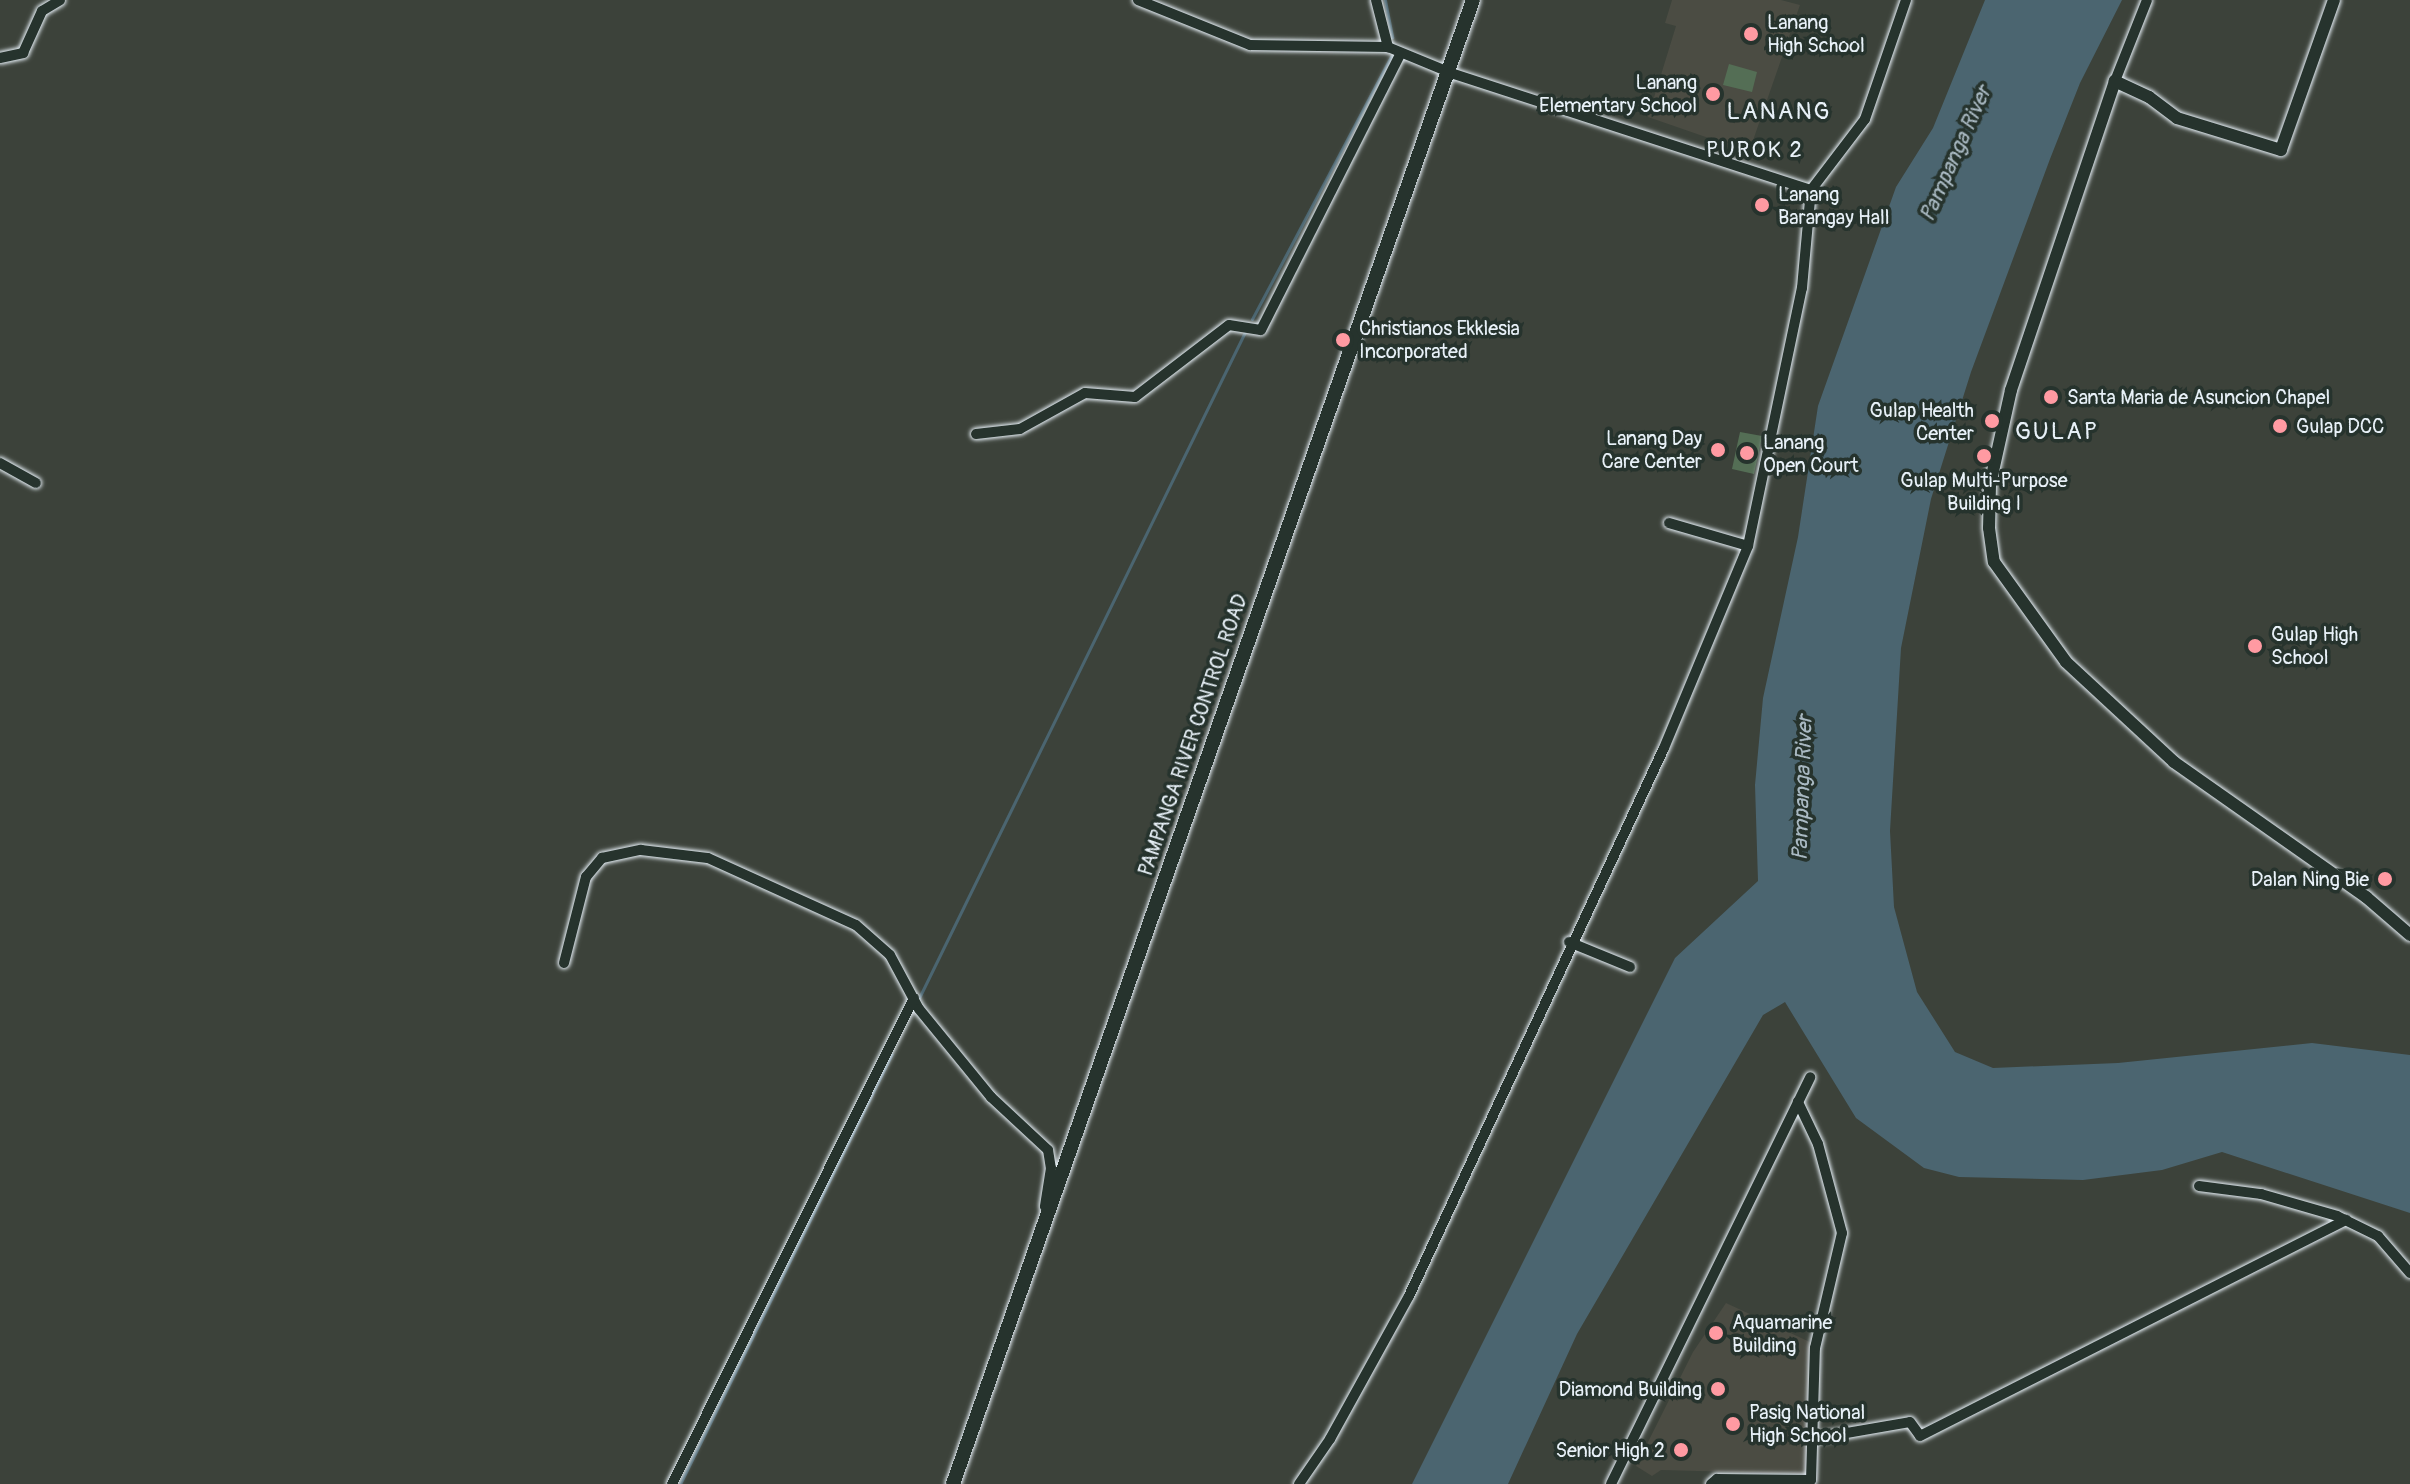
<!DOCTYPE html>
<style>
body{margin:0}
#map{position:relative;width:2410px;height:1484px;overflow:hidden;background:#3c423a;font-family:Pangolin,sans-serif}
div>[style]{position:absolute}
.built>*{inset:0;background:#4b4c43}
.green>*{inset:0;background:#546e55}
.water>*{inset:0;background:#4b6570}
.stream>*{height:3px;margin:-1.5px;padding:0 1.5px;transform-origin:1.5px;border-radius:1.5px;background:#4b6570}
.roads{filter:drop-shadow(0 0 2px #e8f1f8) drop-shadow(0 0 2px #e8f1f8)}
.minor>*{height:10px;margin:-5px;padding:0 5px;transform-origin:5px;border-radius:5px;background:#26332d}
.tertiary>*{height:12px;margin:-6px;padding:0 6px;transform-origin:6px;border-radius:6px;background:#26332d}
.secondary>*{height:14px;margin:-7px;padding:0 7px;transform-origin:7px;border-radius:7px;background:#26332d}
.dots>*{width:22px;height:22px;translate:-50% -50%;box-sizing:border-box;border:4px solid #26332d;border-radius:50%}
span{translate:-50% -50%;white-space:nowrap;text-align:center;line-height:1.15;-webkit-text-stroke:7px #26332d;paint-order:stroke}
.poi-label{font-size:20px;color:#e8f1f8}
.left{translate:0 -50%;text-align:left}
.right{translate:-100% -50%;text-align:right}
.street-label{font-size:20px;color:#e8f1f8}
.neighbourhood-label{font-size:22px;color:#e8f1f8;letter-spacing:2px}
.water-label{font-size:22px;color:#a9b9c2;font-style:italic}
.quarter-label{font-size:24px;color:#e8f1f8;letter-spacing:2px}
</style>
<div id="map">
<div class="built">
<div style="clip-path:polygon(1672px 0,1781px 0,1800px 5px,1749px 152px,1648px 117px,1676px 26px,1665px 23px)"></div>
<div style="clip-path:polygon(1726px 1303px,1812px 1343px,1808px 1474px,1661px 1470px,1652px 1476px,1636px 1466px,1693px 1352px)"></div>
</div>
<div class="green">
<div style="clip-path:polygon(1729px 64px,1757px 72px,1752px 92px,1723px 85px)"></div>
<div style="clip-path:polygon(1740px 432px,1762px 436px,1754px 474px,1732px 469px)"></div>
</div>
<div class="water">
<div style="clip-path:polygon(1985px 0,2122px 0,2080px 83px,2050px 159px,1971px 372px,1931px 499px,1901px 648px,1890px 831px,1894px 907px,1917px 992px,1955px 1052px,1993px 1068px,2118px 1063px,2312px 1043px,2410px 1055px,2410px 1213px,2222px 1152px,2162px 1170px,2083px 1180px,1959px 1177px,1924px 1168px,1856px 1118px,1785px 1002px,1763px 1015px,1577px 1334px,1508px 1484px,1412px 1484px,1675px 958px,1758px 881px,1755px 785px,1763px 698px,1798px 537px,1818px 406px,1896px 187px,1933px 128px)"></div>
</div>
<div class="stream">
<div style="left:1385px;top:0;width:38px;rotate:79deg"></div>
<div style="left:1252px;top:319px;width:297px;rotate:-62.1deg"></div>
<div style="left:918px;top:1000px;width:744px;rotate:-63.92deg"></div>
<div style="left:680px;top:1484px;width:479px;rotate:-63.8deg"></div>
</div>
<div class="roads">
<div class="minor">
<div style="left:1138px;top:0;width:121px;rotate:21.9deg"></div>
<div style="left:1250px;top:45px;width:138px;rotate:0.8deg"></div>
<div style="left:1388px;top:47px;width:68px;rotate:22.4deg"></div>
<div style="left:1451px;top:73px;width:379px;rotate:18deg"></div>
<div style="left:1376px;top:0;width:49px;rotate:75.7deg"></div>
<div style="left:0;top:58px;width:24px;rotate:-12deg"></div>
<div style="left:23px;top:53px;width:46px;rotate:-65.7deg"></div>
<div style="left:42px;top:11px;width:21px;rotate:-31deg"></div>
<div style="left:2115px;top:81px;width:87px;rotate:-68.4deg"></div>
<div style="left:976px;top:434px;width:44px;rotate:-6.5deg"></div>
<div style="left:1020px;top:429px;width:74px;rotate:-29deg"></div>
<div style="left:1085px;top:393px;width:50px;rotate:4.6deg"></div>
<div style="left:1135px;top:397px;width:118px;rotate:-37.5deg"></div>
<div style="left:1229px;top:325px;width:32px;rotate:9deg"></div>
<div style="left:1261px;top:330px;width:310px;rotate:-63.2deg"></div>
<div style="left:0;top:463px;width:41px;rotate:29.1deg"></div>
<div style="left:1669px;top:523px;width:82px;rotate:16.2deg"></div>
<div style="left:1569px;top:942px;width:66px;rotate:22.3deg"></div>
<div style="left:564px;top:963px;width:89px;rotate:-75.7deg"></div>
<div style="left:586px;top:877px;width:25px;rotate:-50deg"></div>
<div style="left:602px;top:858px;width:40px;rotate:-12deg"></div>
<div style="left:641px;top:850px;width:67px;rotate:6.8deg"></div>
<div style="left:708px;top:858px;width:162px;rotate:24.4deg"></div>
<div style="left:856px;top:925px;width:45px;rotate:41.4deg"></div>
<div style="left:890px;top:955px;width:61px;rotate:61.8deg"></div>
<div style="left:919px;top:1009px;width:114px;rotate:50.7deg"></div>
<div style="left:991px;top:1097px;width:78px;rotate:42.9deg"></div>
<div style="left:1048px;top:1150px;width:18px;rotate:81deg"></div>
<div style="left:1051px;top:1168px;width:39px;rotate:99deg"></div>
<div style="left:2199px;top:1186px;width:63px;rotate:7.4deg"></div>
<div style="left:2261px;top:1194px;width:79px;rotate:16.1deg"></div>
<div style="left:2337px;top:1216px;width:46px;rotate:26deg"></div>
<div style="left:2378px;top:1236px;width:49px;rotate:49.1deg"></div>
<div style="left:1812px;top:1439px;width:99px;rotate:-9.8deg"></div>
<div style="left:1910px;top:1422px;width:17px;rotate:54deg"></div>
<div style="left:1920px;top:1436px;width:478px;rotate:-26.9deg"></div>
<div style="left:672px;top:1484px;width:543px;rotate:-63.53deg"></div>
<div style="left:1299px;top:1484px;width:55px;rotate:-55.4deg"></div>
<div style="left:1330px;top:1439px;width:163px;rotate:-61.1deg"></div>
<div style="left:1409px;top:1296px;width:604px;rotate:-65.05deg"></div>
<div style="left:1664px;top:748px;width:219px;rotate:-67.4deg"></div>
<div style="left:1748px;top:546px;width:264px;rotate:-78.2deg"></div>
<div style="left:1802px;top:288px;width:98px;rotate:-84.8deg"></div>
<div style="left:1811px;top:190px;width:89px;rotate:-52.7deg"></div>
<div style="left:1865px;top:119px;width:126px;rotate:-71deg"></div>
<div style="left:1611px;top:1484px;width:453px;rotate:-63.9deg"></div>
<div style="left:1711px;top:1484px;width:8px;rotate:-40deg"></div>
<div style="left:1717px;top:1479px;width:94px;rotate:0.6deg"></div>
<div style="left:1811px;top:1480px;width:132px;rotate:-88.3deg"></div>
<div style="left:1815px;top:1348px;width:118px;rotate:-76.8deg"></div>
<div style="left:1842px;top:1233px;width:92px;rotate:-105.1deg"></div>
<div style="left:1818px;top:1144px;width:47px;rotate:-115.5deg"></div>
</div>
<div class="tertiary">
<div style="left:2334px;top:0;width:159px;rotate:109.5deg"></div>
<div style="left:2281px;top:150px;width:109px;rotate:-162.9deg"></div>
<div style="left:2177px;top:118px;width:35px;rotate:-143deg"></div>
<div style="left:2149px;top:97px;width:38px;rotate:-155deg"></div>
<div style="left:2115px;top:81px;width:326px;rotate:108.6deg"></div>
<div style="left:2011px;top:390px;width:97px;rotate:102.5deg"></div>
<div style="left:1990px;top:485px;width:43px;rotate:91.3deg"></div>
<div style="left:1989px;top:528px;width:34px;rotate:82deg"></div>
<div style="left:1994px;top:562px;width:123px;rotate:54.2deg"></div>
<div style="left:2066px;top:662px;width:147px;rotate:42.8deg"></div>
<div style="left:2174px;top:762px;width:235px;rotate:35.1deg"></div>
<div style="left:2366px;top:897px;width:58px;rotate:40.8deg"></div>
</div>
<div class="secondary">
<div style="left:953px;top:1484px;width:1572px;rotate:-70.69deg"></div>
</div>
</div>
<div class="dots">
<div style="left:1751px;top:34px;background:#ff9aa2"></div>
<div style="left:1713px;top:94px;background:#ff9aa2"></div>
<div style="left:1762px;top:205px;background:#ff9aa2"></div>
<div style="left:1343px;top:340px;background:#ff9aa2"></div>
<div style="left:2051px;top:397px;background:#ff9aa2"></div>
<div style="left:1992px;top:421px;background:#ff9aa2"></div>
<div style="left:2280px;top:426px;background:#ff9aa2"></div>
<div style="left:1718px;top:450px;background:#ff9aa2"></div>
<div style="left:1747px;top:453px;background:#ff9aa2"></div>
<div style="left:1984px;top:456px;background:#ff9aa2"></div>
<div style="left:2255px;top:646px;background:#ff9aa2"></div>
<div style="left:2385px;top:879px;background:#ff9aa2"></div>
<div style="left:1716px;top:1333px;background:#ff9aa2"></div>
<div style="left:1718px;top:1389px;background:#ff9aa2"></div>
<div style="left:1733px;top:1424px;background:#ff9aa2"></div>
<div style="left:1681px;top:1450px;background:#ff9aa2"></div>
</div>
<div class="poi-label">
<span class="left" style="left:1767px;top:34px">Lanang<br>High School</span>
<span class="right" style="left:1697px;top:94px">Lanang<br>Elementary School</span>
<span class="left" style="left:1778px;top:206px">Lanang<br>Barangay Hall</span>
<span class="left" style="left:1359px;top:340px">Christianos Ekklesia<br>Incorporated</span>
<span class="left" style="left:2067px;top:397px">Santa Maria de Asuncion Chapel</span>
<span class="right" style="left:1974px;top:422px">Gulap Health<br>Center</span>
<span class="left" style="left:2296px;top:426px">Gulap DCC</span>
<span class="right" style="left:1702px;top:450px">Lanang Day<br>Care Center</span>
<span class="left" style="left:1763px;top:454px">Lanang<br>Open Court</span>
<span style="left:1984px;top:492px">Gulap Multi-Purpose<br>Building I</span>
<span class="left" style="left:2271px;top:646px">Gulap High<br>School</span>
<span class="right" style="left:2369px;top:879px">Dalan Ning Bie</span>
<span class="left" style="left:1732px;top:1334px">Aquamarine<br>Building</span>
<span class="right" style="left:1702px;top:1389px">Diamond Building</span>
<span class="left" style="left:1749px;top:1424px">Pasig National<br>High School</span>
<span class="right" style="left:1665px;top:1450px">Senior High 2</span>
</div>
<div class="street-label">
<span style="left:1193px;top:735px;rotate:-71deg">PAMPANGA RIVER CONTROL ROAD</span>
</div>
<div class="neighbourhood-label">
<span style="left:1755px;top:151px">PUROK 2</span>
</div>
<div class="water-label">
<span style="left:1956px;top:154px;rotate:-66deg">Pampanga River</span>
<span style="left:1803px;top:788px;rotate:-88deg">Pampanga River</span>
</div>
<div class="quarter-label">
<span style="left:1779px;top:112px">LANANG</span>
<span style="left:2057px;top:432px">GULAP</span>
</div>
</div>
